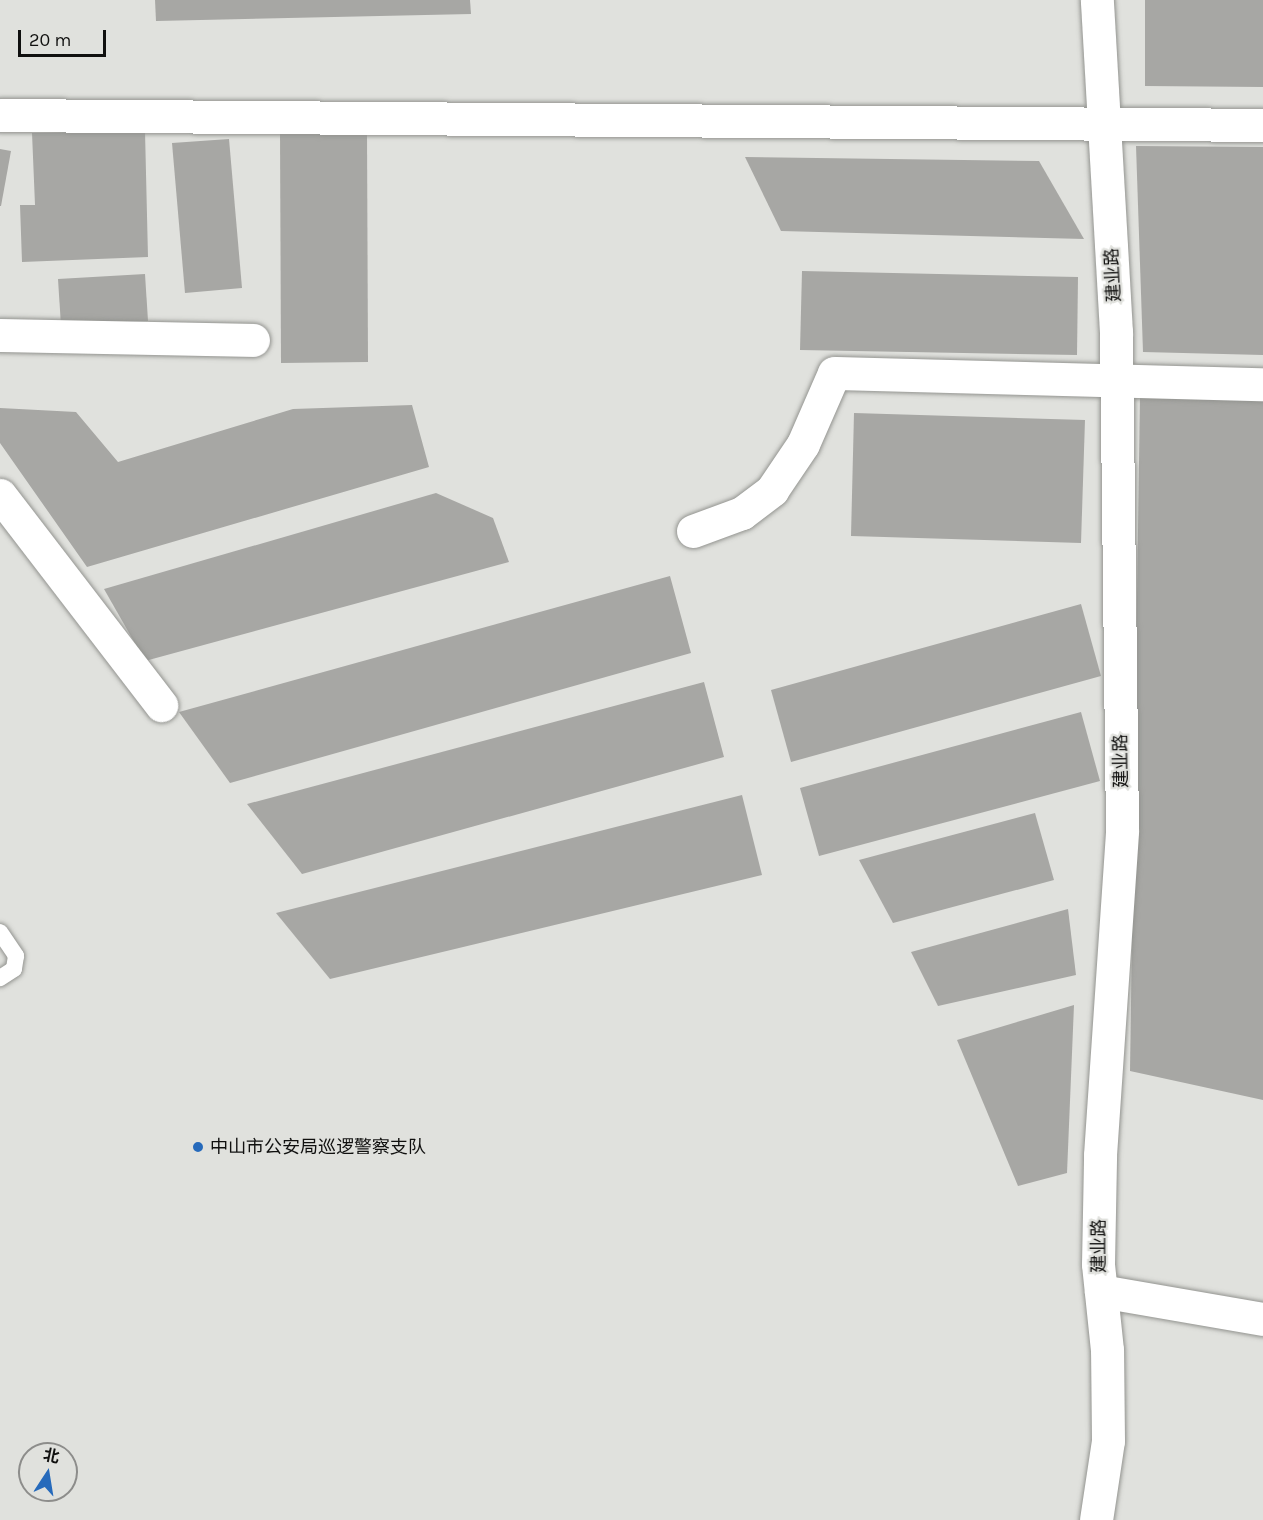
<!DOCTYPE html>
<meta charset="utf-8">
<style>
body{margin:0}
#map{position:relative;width:1263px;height:1520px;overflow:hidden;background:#e0e1dd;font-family:Karla,"Noto Sans SC",sans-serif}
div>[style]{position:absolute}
.building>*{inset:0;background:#a7a7a4}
.roads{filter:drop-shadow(0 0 2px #939490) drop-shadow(0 0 2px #939490)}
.lane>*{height:16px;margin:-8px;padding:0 8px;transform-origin:8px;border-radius:8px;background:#fff}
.street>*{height:33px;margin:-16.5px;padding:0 16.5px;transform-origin:16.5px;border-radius:16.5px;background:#fff}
.dots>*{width:16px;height:16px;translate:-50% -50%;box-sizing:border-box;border:3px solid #e0e1dd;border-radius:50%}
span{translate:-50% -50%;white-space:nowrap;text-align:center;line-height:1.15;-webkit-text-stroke:4.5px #e0e1dd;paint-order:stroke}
.street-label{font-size:18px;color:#10100f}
.poi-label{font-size:18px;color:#10100f}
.left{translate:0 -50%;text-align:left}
.north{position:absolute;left:18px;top:1442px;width:60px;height:60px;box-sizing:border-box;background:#e0e1dd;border:2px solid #8d8d8b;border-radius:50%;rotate:12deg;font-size:16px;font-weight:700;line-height:24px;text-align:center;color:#10100f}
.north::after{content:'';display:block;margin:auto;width:21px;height:27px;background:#266abb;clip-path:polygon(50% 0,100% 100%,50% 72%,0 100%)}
.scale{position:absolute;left:18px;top:30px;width:88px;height:27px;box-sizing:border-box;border:3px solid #10100f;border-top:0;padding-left:8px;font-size:18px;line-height:21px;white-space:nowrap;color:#10100f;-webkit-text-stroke:4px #e0e1dd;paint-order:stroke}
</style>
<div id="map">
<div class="building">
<div style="clip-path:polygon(155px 0,470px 0,471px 14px,156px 21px)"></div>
<div style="clip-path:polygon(1145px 0,1263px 0,1263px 87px,1145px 86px)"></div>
<div style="clip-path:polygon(145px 131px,148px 257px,22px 262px,20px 205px,35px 205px,32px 133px)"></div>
<div style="clip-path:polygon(280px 133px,367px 133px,368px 362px,281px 363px)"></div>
<div style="clip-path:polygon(229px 139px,242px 288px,185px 293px,172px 143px)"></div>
<div style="clip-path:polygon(1136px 146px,1263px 147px,1263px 355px,1143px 352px)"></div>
<div style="clip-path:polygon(0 149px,11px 151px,1px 206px,0 206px)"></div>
<div style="clip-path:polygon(745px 157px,1039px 161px,1084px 239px,781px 231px)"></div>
<div style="clip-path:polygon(802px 271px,1078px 277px,1077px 355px,800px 350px)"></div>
<div style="clip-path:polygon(145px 274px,148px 321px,61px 326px,58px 279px)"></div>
<div style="clip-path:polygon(1140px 395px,1263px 400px,1263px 1100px,1130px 1071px)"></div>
<div style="clip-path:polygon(412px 405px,429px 467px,87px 567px,0 443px,0 408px,76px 412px,118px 462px,293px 409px)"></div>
<div style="clip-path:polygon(854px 413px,1085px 420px,1081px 543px,851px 536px)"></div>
<div style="clip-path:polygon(436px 493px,493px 518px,509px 562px,145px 661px,104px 589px)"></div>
<div style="clip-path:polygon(670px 576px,691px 653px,230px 783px,179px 712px)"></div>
<div style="clip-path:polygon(1081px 604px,1101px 676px,791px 762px,771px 690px)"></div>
<div style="clip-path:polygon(704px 682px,724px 757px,302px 874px,247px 804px)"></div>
<div style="clip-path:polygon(1081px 712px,1100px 781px,819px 856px,800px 788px)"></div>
<div style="clip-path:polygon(742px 795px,762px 875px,330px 979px,276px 913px)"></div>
<div style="clip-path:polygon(1035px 813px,1054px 880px,893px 923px,859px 860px)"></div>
<div style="clip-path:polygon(1068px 909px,1076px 975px,938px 1006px,911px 952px)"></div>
<div style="clip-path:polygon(1074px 1005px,1067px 1173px,1018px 1186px,957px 1040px)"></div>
</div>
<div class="roads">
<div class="lane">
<div style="left:0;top:932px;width:29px;rotate:56deg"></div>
<div style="left:16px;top:956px;width:13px;rotate:99deg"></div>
<div style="left:14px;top:969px;width:17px;rotate:147deg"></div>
</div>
<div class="street">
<div style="left:0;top:115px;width:1263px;rotate:0.45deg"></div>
<div style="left:0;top:335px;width:253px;rotate:1.1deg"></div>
<div style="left:0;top:495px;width:265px;rotate:52.5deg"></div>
<div style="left:693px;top:531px;width:52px;rotate:-20.2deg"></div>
<div style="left:742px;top:513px;width:38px;rotate:-37deg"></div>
<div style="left:772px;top:490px;width:55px;rotate:-56deg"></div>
<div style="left:803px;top:444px;width:77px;rotate:-66.4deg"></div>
<div style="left:834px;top:373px;width:429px;rotate:1.5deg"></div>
<div style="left:1101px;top:1291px;width:164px;rotate:9.8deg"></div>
<div style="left:1096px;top:1520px;width:80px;rotate:-81.4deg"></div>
<div style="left:1108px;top:1441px;width:91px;rotate:-90.6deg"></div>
<div style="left:1107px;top:1350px;width:86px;rotate:-96deg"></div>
<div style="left:1098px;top:1264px;width:109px;rotate:-88.9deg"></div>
<div style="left:1100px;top:1155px;width:326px;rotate:-86.1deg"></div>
<div style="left:1122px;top:830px;width:498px;rotate:-90.7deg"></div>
<div style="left:1116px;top:332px;width:333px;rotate:-93.3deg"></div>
</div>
</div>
<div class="dots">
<div style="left:198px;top:1147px;background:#266abb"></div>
</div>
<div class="street-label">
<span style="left:1113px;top:275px;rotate:-93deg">建业路</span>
<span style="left:1121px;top:761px;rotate:-91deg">建业路</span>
<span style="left:1099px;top:1246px;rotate:-90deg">建业路</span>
</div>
<div class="poi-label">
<span class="left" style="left:210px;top:1147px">中山市公安局巡逻警察支队</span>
</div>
<div class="north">北</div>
<div class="scale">20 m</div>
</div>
